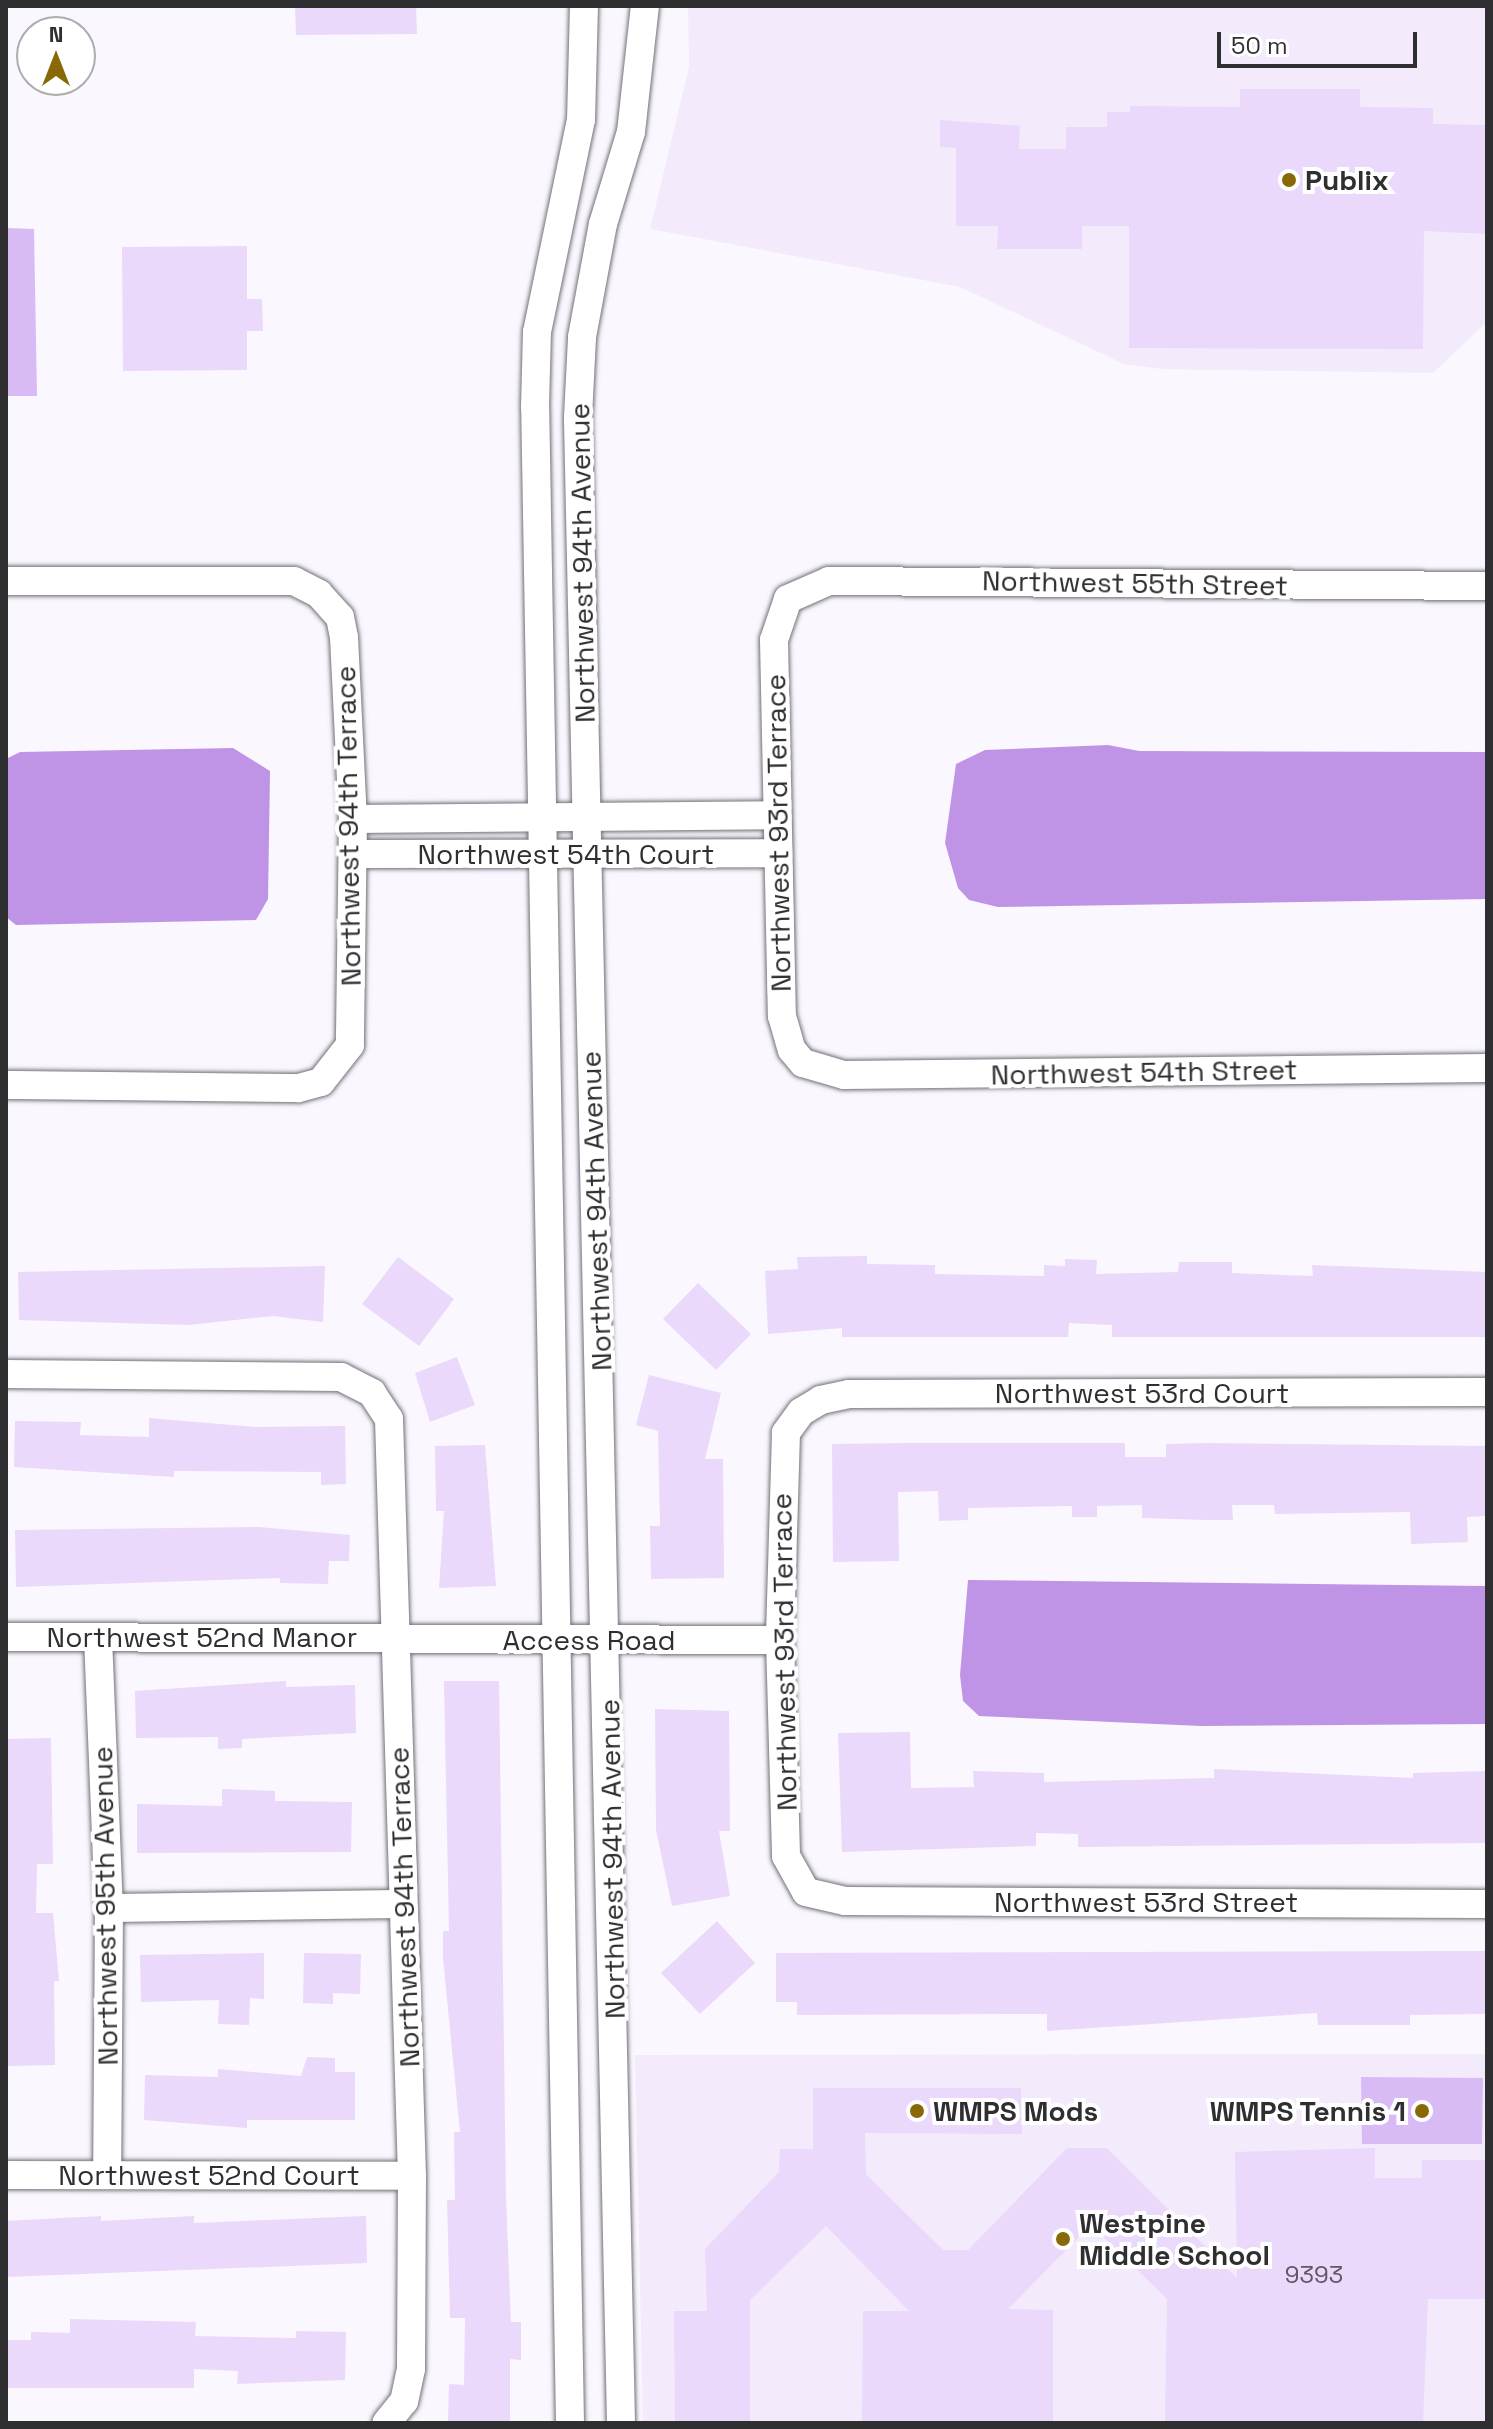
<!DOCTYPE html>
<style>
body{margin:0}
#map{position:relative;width:1493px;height:2429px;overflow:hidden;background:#fbf7ff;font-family:"Space Grotesk",sans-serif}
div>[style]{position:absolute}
.built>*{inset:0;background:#f3ebfb}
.green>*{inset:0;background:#d8bbf5}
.water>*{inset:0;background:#bf94e6}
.building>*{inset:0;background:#ead9fb}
.roads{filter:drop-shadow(0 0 2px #747078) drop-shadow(0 0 2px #747078)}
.minor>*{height:28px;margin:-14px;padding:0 14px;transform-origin:14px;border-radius:14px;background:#fff}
.dots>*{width:22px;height:22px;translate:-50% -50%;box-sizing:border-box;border:4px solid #fff;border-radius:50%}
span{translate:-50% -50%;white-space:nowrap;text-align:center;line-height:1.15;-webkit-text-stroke:8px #fff;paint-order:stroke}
.number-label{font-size:24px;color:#5e5964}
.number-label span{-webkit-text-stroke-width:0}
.poi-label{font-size:28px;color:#2f2e31;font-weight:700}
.left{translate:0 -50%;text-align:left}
.right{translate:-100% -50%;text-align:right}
.street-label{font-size:28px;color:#2f2e31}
.frame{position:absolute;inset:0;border:8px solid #2f2e31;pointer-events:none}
.north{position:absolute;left:16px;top:16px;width:80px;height:80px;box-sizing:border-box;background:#fff;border:2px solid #acabad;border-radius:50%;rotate:0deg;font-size:22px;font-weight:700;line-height:32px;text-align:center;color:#2f2e31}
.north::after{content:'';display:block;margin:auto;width:28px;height:36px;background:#886906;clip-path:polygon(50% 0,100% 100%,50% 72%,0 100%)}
.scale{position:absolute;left:1217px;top:32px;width:200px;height:36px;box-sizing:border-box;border:4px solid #2f2e31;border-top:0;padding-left:10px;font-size:24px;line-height:28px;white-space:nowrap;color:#2f2e31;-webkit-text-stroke:6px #fff;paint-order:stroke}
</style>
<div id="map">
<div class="built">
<div style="clip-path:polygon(688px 6px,1487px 6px,1487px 322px,1433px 373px,1161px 369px,1124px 364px,960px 287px,650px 229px,689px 67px)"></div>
<div style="clip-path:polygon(1487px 2054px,1487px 2423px,643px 2423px,635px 2055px)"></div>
</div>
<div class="green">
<div style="clip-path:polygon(6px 228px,34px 229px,37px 396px,6px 396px)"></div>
<div style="clip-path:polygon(1361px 2077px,1483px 2078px,1482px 2144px,1362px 2144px)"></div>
</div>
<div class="water">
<div style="clip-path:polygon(1108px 745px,1139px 751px,1487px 752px,1487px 899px,998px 907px,969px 900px,958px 888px,945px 843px,956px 764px,985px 750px)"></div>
<div style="clip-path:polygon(233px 748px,270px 771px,268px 899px,256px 920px,16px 925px,6px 917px,6px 759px,20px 752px)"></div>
<div style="clip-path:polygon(968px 1580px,1487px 1586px,1487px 1724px,1201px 1726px,979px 1716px,963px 1701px,960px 1675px)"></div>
</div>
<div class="building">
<div style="clip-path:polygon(295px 6px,416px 6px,417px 34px,296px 35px)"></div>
<div style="clip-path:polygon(1240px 89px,1360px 89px,1360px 107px,1433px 108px,1433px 124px,1487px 125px,1487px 234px,1424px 231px,1423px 349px,1129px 348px,1129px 226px,1082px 226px,1082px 249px,997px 249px,998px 226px,956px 226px,956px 148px,940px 147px,940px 120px,1020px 126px,1019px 149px,1066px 149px,1066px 127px,1107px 127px,1107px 112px,1130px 112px,1130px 106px,1240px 107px)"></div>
<div style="clip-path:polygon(247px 246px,247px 299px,262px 299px,263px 331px,247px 331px,247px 370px,123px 371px,122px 247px)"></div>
<div style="clip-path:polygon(867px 1256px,867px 1264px,935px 1265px,935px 1274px,1044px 1276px,1044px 1265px,1065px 1266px,1065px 1259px,1097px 1260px,1096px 1274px,1178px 1272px,1179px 1262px,1232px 1262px,1232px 1273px,1313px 1276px,1312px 1265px,1487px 1272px,1487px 1337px,1112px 1337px,1112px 1325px,1069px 1323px,1068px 1337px,842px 1337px,842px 1328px,768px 1334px,765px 1271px,798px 1269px,797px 1257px)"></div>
<div style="clip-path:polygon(398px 1257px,454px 1299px,419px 1346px,362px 1304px)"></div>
<div style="clip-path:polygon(325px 1266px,323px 1322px,273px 1316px,189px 1325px,19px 1320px,18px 1272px)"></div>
<div style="clip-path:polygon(698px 1283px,751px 1334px,716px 1370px,663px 1319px)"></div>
<div style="clip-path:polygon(457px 1357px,475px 1405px,430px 1422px,415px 1373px)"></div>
<div style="clip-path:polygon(649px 1375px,721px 1393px,705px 1459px,723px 1459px,724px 1578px,651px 1579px,650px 1526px,660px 1526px,658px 1431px,636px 1425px)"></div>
<div style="clip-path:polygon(149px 1418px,256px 1427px,345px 1426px,346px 1484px,321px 1485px,321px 1472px,174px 1471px,174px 1477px,14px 1467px,15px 1421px,81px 1422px,80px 1435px,149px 1437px)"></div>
<div style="clip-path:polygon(906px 1443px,1125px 1443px,1125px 1457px,1166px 1457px,1166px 1444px,1207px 1443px,1487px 1446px,1487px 1516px,1467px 1517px,1468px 1542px,1411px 1544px,1410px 1512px,1275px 1514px,1274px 1505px,1232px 1505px,1233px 1520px,1207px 1520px,1142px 1518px,1142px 1505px,1097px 1506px,1097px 1517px,1072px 1517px,1072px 1506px,968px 1508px,968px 1520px,939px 1521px,938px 1491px,898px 1492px,899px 1561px,833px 1562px,832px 1444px)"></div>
<div style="clip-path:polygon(485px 1445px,496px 1586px,439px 1588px,444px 1511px,436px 1511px,435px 1446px)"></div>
<div style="clip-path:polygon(259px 1527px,350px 1535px,349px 1561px,329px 1561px,328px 1584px,280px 1583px,280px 1578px,16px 1587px,15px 1530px)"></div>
<div style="clip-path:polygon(286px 1681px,286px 1687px,355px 1685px,356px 1733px,242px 1739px,242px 1748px,218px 1749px,218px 1737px,136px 1738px,135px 1691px)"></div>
<div style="clip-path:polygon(444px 1681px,499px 1681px,506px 2199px,511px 2322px,521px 2322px,521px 2360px,510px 2359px,510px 2423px,448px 2423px,449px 2384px,464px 2385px,465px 2318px,450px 2318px,447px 2200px,455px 2200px,454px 2132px,460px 2132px,443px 1958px,443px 1931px,449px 1931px)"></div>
<div style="clip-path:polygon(655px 1709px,729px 1711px,730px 1831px,719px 1831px,730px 1896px,672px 1906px,656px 1830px)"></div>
<div style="clip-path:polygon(910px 1732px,911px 1788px,974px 1787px,973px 1771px,1044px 1773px,1044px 1782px,1214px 1778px,1214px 1769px,1413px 1778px,1413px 1773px,1487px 1771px,1487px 1843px,1078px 1847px,1078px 1834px,1036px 1833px,1036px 1846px,842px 1852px,838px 1733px)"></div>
<div style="clip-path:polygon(51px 1738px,53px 1864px,37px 1864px,36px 1913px,53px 1913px,59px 1981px,54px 1981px,55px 2065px,8px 2066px,6px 1739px)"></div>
<div style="clip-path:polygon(222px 1789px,275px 1791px,275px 1801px,352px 1802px,351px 1852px,137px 1853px,137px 1804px,222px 1806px)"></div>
<div style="clip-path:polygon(717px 1921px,755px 1963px,700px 2014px,661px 1973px)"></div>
<div style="clip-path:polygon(1487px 1951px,1487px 2014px,1410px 2015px,1410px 2025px,1318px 2025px,1317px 2013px,1047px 2031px,1047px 2014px,797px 2015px,797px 2002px,776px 2002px,776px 1953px)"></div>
<div style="clip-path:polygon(264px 1953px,264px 1999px,250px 1998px,249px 2025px,218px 2024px,219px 2000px,141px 2002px,140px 1955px)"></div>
<div style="clip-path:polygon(304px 1953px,361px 1954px,360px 1994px,333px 1993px,333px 2004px,303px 2003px)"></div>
<div style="clip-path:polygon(307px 2057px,335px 2058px,335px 2072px,355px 2072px,355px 2120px,247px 2120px,247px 2128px,144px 2120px,145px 2075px,218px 2077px,218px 2069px,301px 2076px)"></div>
<div style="clip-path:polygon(813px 2088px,1021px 2088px,1022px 2134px,865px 2133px,866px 2174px,943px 2250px,968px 2250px,1067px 2148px,1107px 2148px,1237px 2278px,1235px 2152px,1375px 2148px,1375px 2178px,1422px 2178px,1422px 2160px,1487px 2160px,1487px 2299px,1428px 2299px,1423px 2423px,1165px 2423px,1167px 2299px,1091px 2225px,1008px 2309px,1053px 2310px,1053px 2423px,862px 2423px,863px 2311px,909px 2311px,826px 2226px,750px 2300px,750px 2423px,675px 2423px,674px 2311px,707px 2311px,705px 2249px,779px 2172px,780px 2149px,813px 2149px)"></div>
<div style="clip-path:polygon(101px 2216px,101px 2221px,194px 2216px,194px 2223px,366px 2216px,367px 2263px,6px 2277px,6px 2221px)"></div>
<div style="clip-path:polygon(70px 2319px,196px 2322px,195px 2336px,296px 2338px,296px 2331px,346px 2332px,345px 2380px,237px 2384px,238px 2371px,194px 2369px,194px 2388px,6px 2388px,6px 2340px,31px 2340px,31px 2332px,70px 2333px)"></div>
</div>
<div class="roads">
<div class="minor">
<div style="left:6px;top:581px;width:288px"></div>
<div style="left:294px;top:581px;width:28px;rotate:27deg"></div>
<div style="left:319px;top:594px;width:31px;rotate:48deg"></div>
<div style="left:340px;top:617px;width:20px;rotate:79deg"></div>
<div style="left:344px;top:637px;width:182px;rotate:87.2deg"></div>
<div style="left:353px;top:819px;width:226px;rotate:90.8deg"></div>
<div style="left:350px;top:1045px;width:47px;rotate:128.1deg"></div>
<div style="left:321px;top:1082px;width:24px;rotate:165deg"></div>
<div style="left:298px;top:1088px;width:292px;rotate:-179.4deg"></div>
<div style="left:1487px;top:586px;width:658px;rotate:-179.56deg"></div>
<div style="left:829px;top:581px;width:45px;rotate:156.3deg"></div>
<div style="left:788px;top:599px;width:43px;rotate:108.9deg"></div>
<div style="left:774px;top:640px;width:376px;rotate:88.8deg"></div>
<div style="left:782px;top:1016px;width:35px;rotate:74deg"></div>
<div style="left:792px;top:1050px;width:17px;rotate:50deg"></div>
<div style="left:803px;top:1063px;width:43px;rotate:16.3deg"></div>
<div style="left:844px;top:1075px;width:643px;rotate:-0.62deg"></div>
<div style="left:353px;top:819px;width:423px;rotate:-0.5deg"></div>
<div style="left:353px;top:854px;width:425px;rotate:-0.1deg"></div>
<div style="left:6px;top:1374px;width:335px;rotate:0.5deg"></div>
<div style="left:341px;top:1377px;width:35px;rotate:27deg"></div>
<div style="left:372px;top:1393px;width:31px;rotate:57deg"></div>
<div style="left:389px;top:1419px;width:757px;rotate:88.26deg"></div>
<div style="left:412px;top:2176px;width:193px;rotate:90.3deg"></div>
<div style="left:411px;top:2369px;width:33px;rotate:102deg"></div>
<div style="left:404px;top:2401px;width:28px;rotate:129deg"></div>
<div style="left:1487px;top:1392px;width:638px;rotate:179.82deg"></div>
<div style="left:849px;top:1394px;width:29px;rotate:168deg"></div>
<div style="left:821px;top:1400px;width:23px;rotate:149deg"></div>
<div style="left:801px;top:1412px;width:26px;rotate:126deg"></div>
<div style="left:786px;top:1433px;width:207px;rotate:91.7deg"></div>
<div style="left:780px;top:1640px;width:216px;rotate:88.4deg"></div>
<div style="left:786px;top:1856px;width:41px;rotate:60.9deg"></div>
<div style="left:806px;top:1892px;width:40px;rotate:13deg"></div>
<div style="left:845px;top:1901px;width:642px;rotate:0.27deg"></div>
<div style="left:6px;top:1637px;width:774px;rotate:0.22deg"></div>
<div style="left:98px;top:1637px;width:271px;rotate:87.7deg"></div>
<div style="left:109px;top:1908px;width:267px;rotate:90.4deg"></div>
<div style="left:109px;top:1908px;width:292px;rotate:-0.8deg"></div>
<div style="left:6px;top:2175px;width:406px;rotate:0.1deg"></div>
<div style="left:570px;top:2423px;width:2016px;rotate:-90.99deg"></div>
<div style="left:535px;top:407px;width:75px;rotate:-88.5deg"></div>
<div style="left:537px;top:332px;width:217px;rotate:-78.3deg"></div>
<div style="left:581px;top:120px;width:114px;rotate:-88.5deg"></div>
<div style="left:621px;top:2423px;width:2006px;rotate:-91.23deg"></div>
<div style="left:578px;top:417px;width:80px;rotate:-87.1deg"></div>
<div style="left:582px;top:337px;width:115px;rotate:-79.5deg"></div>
<div style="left:603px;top:224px;width:96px;rotate:-73.1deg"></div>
<div style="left:631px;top:132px;width:127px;rotate:-83.7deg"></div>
</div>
</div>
<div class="dots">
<div style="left:1289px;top:180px;background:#886906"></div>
<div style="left:917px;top:2111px;background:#886906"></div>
<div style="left:1422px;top:2111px;background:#886906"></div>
<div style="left:1063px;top:2239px;background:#886906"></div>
</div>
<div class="number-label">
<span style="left:1314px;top:2275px">9393</span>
</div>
<div class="poi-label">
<span class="left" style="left:1305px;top:180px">Publix</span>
<span class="left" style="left:933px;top:2111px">WMPS Mods</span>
<span class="right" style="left:1406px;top:2111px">WMPS Tennis 1</span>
<span class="left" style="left:1079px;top:2239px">Westpine<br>Middle School</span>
</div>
<div class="street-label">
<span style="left:582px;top:563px;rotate:-91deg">Northwest 94th Avenue</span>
<span style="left:1135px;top:583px;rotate:1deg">Northwest 55th Street</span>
<span style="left:348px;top:826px;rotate:-91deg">Northwest 94th Terrace</span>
<span style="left:778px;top:833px;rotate:-91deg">Northwest 93rd Terrace</span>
<span style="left:566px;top:854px">Northwest 54th Court</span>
<span style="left:1144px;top:1072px;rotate:-1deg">Northwest 54th Street</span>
<span style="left:596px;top:1211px;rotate:-92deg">Northwest 94th Avenue</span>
<span style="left:1142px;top:1393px">Northwest 53rd Court</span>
<span style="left:202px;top:1637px">Northwest 52nd Manor</span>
<span style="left:589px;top:1640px">Access Road</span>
<span style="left:784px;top:1652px;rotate:-91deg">Northwest 93rd Terrace</span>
<span style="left:612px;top:1859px;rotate:-91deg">Northwest 94th Avenue</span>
<span style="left:1146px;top:1902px">Northwest 53rd Street</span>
<span style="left:105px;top:1906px;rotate:-91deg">Northwest 95th Avenue</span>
<span style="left:404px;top:1907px;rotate:-92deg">Northwest 94th Terrace</span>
<span style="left:209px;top:2175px">Northwest 52nd Court</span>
</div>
<div class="frame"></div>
<div class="north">N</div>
<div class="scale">50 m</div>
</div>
